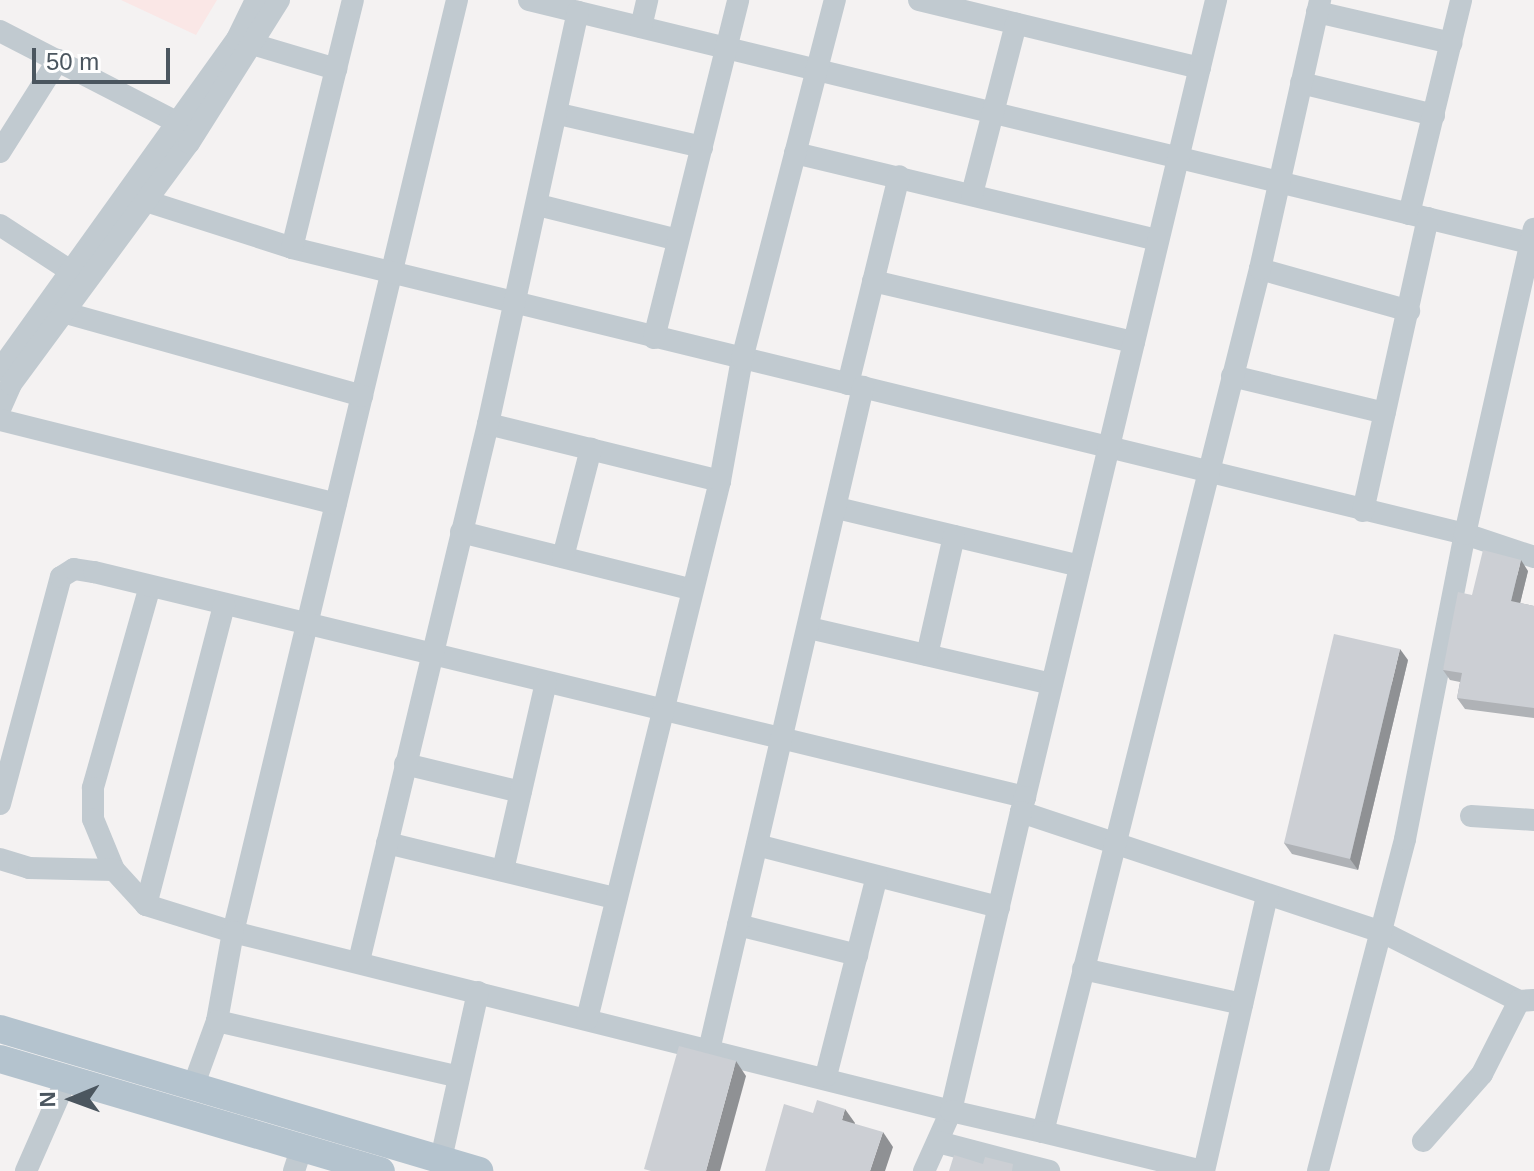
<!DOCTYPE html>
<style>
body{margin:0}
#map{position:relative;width:1534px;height:1171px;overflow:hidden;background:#f4f2f2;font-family:Helvetica,sans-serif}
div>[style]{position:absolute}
.medical>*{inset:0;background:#fae7e6}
.minor>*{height:22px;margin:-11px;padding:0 11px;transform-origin:11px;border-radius:11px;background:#c1cad0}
.major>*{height:28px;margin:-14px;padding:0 14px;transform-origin:14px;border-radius:14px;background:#b4c3ce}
.wall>*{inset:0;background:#afb2b6}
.shaded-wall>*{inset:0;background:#8f9194}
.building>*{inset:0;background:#cccfd4}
span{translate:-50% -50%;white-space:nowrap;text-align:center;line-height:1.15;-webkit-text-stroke:8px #fff;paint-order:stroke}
.north{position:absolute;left:32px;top:1059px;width:80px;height:80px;-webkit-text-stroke:6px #fff;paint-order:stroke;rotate:269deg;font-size:22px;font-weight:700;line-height:32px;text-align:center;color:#4b565f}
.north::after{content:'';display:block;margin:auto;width:28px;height:36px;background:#4b565f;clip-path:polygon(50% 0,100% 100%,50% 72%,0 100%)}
.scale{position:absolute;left:32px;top:48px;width:138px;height:36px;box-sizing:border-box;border:4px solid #4b565f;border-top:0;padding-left:10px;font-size:24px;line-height:28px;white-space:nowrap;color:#4b565f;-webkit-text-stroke:6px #fff;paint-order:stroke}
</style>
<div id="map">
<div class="medical">
<div style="clip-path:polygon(121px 0,217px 0,196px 35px)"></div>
</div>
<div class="minor">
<div style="left:457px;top:0;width:959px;rotate:103.51deg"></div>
<div style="left:233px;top:932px;width:740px;rotate:14deg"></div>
<div style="left:951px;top:1111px;width:66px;rotate:114.2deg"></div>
<div style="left:529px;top:0;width:1034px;rotate:13.65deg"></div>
<div style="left:919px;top:0;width:289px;rotate:13.6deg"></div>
<div style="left:1317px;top:12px;width:138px;rotate:13deg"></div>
<div style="left:641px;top:27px;width:28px;rotate:-77deg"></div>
<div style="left:0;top:31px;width:200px;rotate:27.3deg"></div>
<div style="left:252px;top:44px;width:88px;rotate:16.6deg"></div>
<div style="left:1301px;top:83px;width:137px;rotate:13.5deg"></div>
<div style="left:559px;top:114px;width:147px;rotate:13deg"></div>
<div style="left:0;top:152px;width:109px;rotate:-57.8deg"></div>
<div style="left:795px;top:153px;width:373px;rotate:13.5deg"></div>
<div style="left:972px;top:194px;width:176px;rotate:-75.5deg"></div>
<div style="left:146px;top:201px;width:153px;rotate:17.8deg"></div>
<div style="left:292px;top:248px;width:1207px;rotate:13.7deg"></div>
<div style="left:1465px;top:534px;width:73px;rotate:18.4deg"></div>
<div style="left:538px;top:205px;width:144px;rotate:14deg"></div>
<div style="left:1409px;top:214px;width:220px;rotate:-76.3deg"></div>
<div style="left:0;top:225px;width:86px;rotate:33.1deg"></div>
<div style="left:292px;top:248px;width:255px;rotate:-76.2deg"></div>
<div style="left:1260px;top:269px;width:155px;rotate:15.7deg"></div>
<div style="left:873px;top:281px;width:268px;rotate:13.2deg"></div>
<div style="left:55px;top:310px;width:319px;rotate:15.6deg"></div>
<div style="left:654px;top:338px;width:348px;rotate:-76deg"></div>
<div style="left:0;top:370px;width:407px;rotate:-54.4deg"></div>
<div style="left:237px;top:39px;width:43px;rotate:-64deg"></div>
<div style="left:1232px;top:376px;width:157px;rotate:13.6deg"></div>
<div style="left:848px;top:384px;width:214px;rotate:-76.2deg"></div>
<div style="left:0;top:409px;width:27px;rotate:-66deg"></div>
<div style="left:11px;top:384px;width:300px;rotate:-53.6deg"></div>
<div style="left:189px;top:143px;width:169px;rotate:-57.8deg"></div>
<div style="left:0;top:420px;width:346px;rotate:14deg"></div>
<div style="left:488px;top:424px;width:239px;rotate:13.8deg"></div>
<div style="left:837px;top:508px;width:250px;rotate:13.4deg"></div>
<div style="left:1363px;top:511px;width:300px;rotate:-77.5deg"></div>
<div style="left:461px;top:532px;width:235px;rotate:14deg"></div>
<div style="left:563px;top:557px;width:112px;rotate:-75.5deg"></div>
<div style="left:150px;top:586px;width:210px;rotate:105.8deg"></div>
<div style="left:93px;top:788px;width:31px;rotate:90deg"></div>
<div style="left:93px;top:819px;width:55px;rotate:67.6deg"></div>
<div style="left:114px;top:870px;width:47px;rotate:47.6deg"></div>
<div style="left:146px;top:905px;width:91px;rotate:17.2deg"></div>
<div style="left:233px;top:932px;width:90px;rotate:100.2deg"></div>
<div style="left:217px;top:1021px;width:70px;rotate:110deg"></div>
<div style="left:809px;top:628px;width:249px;rotate:13deg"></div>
<div style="left:927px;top:655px;width:122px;rotate:-77.2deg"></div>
<div style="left:405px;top:764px;width:119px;rotate:13.6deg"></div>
<div style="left:1025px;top:797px;width:820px;rotate:-76.52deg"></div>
<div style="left:0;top:804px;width:235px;rotate:-75deg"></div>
<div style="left:61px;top:577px;width:15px;rotate:-32deg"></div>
<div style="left:74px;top:569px;width:20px;rotate:9deg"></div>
<div style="left:94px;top:572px;width:958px;rotate:13.59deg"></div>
<div style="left:1025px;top:797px;width:16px;rotate:105deg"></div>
<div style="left:1021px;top:812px;width:380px;rotate:18.4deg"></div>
<div style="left:1382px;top:932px;width:153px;rotate:26.7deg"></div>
<div style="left:1519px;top:1001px;width:15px;rotate:-4deg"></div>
<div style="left:1021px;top:812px;width:307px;rotate:103.2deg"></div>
<div style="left:951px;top:1111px;width:94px;rotate:12.9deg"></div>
<div style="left:1043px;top:1132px;width:890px;rotate:-75.89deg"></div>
<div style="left:1260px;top:269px;width:276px;rotate:-77.4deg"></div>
<div style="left:1471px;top:816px;width:63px;rotate:3.6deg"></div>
<div style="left:387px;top:843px;width:235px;rotate:13.6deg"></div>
<div style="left:757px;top:845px;width:250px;rotate:14.4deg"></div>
<div style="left:0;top:859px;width:30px;rotate:17deg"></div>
<div style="left:29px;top:868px;width:85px;rotate:1.3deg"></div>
<div style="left:503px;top:870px;width:192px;rotate:-77.1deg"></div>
<div style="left:146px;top:905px;width:310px;rotate:-75.4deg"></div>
<div style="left:738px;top:925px;width:123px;rotate:14.1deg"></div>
<div style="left:359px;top:961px;width:552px;rotate:-76.49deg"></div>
<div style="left:488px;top:424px;width:422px;rotate:-77.7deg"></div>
<div style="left:1083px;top:969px;width:163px;rotate:12.4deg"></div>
<div style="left:587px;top:1019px;width:554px;rotate:-76.11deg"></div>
<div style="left:720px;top:481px;width:124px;rotate:-79.8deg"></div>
<div style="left:742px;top:359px;width:371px;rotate:-75.5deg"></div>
<div style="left:217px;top:1021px;width:248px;rotate:13deg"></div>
<div style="left:709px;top:1050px;width:681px;rotate:-76.92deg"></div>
<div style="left:826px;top:1076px;width:206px;rotate:-75.7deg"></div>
<div style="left:1043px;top:1132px;width:165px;rotate:13.7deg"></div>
<div style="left:1423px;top:1141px;width:89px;rotate:-48.6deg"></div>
<div style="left:1482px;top:1074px;width:82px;rotate:-63.1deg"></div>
<div style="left:938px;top:1142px;width:115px;rotate:14.6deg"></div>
<div style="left:441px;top:1159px;width:171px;rotate:-77.5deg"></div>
<div style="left:26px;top:1171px;width:99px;rotate:-66.3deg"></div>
<div style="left:294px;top:1171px;width:23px;rotate:-72deg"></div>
<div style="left:1204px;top:1171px;width:283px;rotate:-77.1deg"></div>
<div style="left:1318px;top:1171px;width:343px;rotate:-75.3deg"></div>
<div style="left:1405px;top:839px;width:311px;rotate:-78.9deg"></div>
<div style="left:1465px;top:534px;width:313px;rotate:-77.3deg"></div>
</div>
<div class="major">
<div style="left:0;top:1029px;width:500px;rotate:16.5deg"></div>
<div style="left:0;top:1059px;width:397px;rotate:16.4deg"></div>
</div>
<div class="wall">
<div style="clip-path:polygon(1528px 571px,1520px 603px,1534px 606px,1534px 718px,1465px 709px,1457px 698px,1460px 682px,1450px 680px,1443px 670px,1472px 595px)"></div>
<div style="clip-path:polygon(1408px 660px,1358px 870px,1292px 854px,1284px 843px)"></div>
</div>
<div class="shaded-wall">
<div style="clip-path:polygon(1521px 560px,1528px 571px,1518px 612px,1511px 601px)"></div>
<div style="clip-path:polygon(1400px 649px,1408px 660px,1358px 870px,1350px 859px)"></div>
<div style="clip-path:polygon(736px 1061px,746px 1076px,720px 1171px,706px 1171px)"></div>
<div style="clip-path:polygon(845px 1109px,855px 1123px,852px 1135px,842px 1120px)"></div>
<div style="clip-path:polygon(883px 1132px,893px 1147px,885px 1171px,870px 1171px)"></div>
</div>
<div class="building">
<div style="clip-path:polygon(1483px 550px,1521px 560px,1511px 601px,1534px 606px,1534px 708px,1457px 698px,1462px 673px,1443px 670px,1458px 592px,1472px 595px)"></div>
<div style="clip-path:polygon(1334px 634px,1400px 649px,1350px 859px,1284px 843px)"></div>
<div style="clip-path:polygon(679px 1046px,736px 1061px,706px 1171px,651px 1171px,644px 1169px)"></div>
<div style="clip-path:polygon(817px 1100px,845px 1109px,842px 1120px,883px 1132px,870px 1171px,765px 1171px,784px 1104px,813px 1113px)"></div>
<div style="clip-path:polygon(954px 1155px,983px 1164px,985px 1157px,1013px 1164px,1012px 1171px,949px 1171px)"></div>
</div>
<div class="north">N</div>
<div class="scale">50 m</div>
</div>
